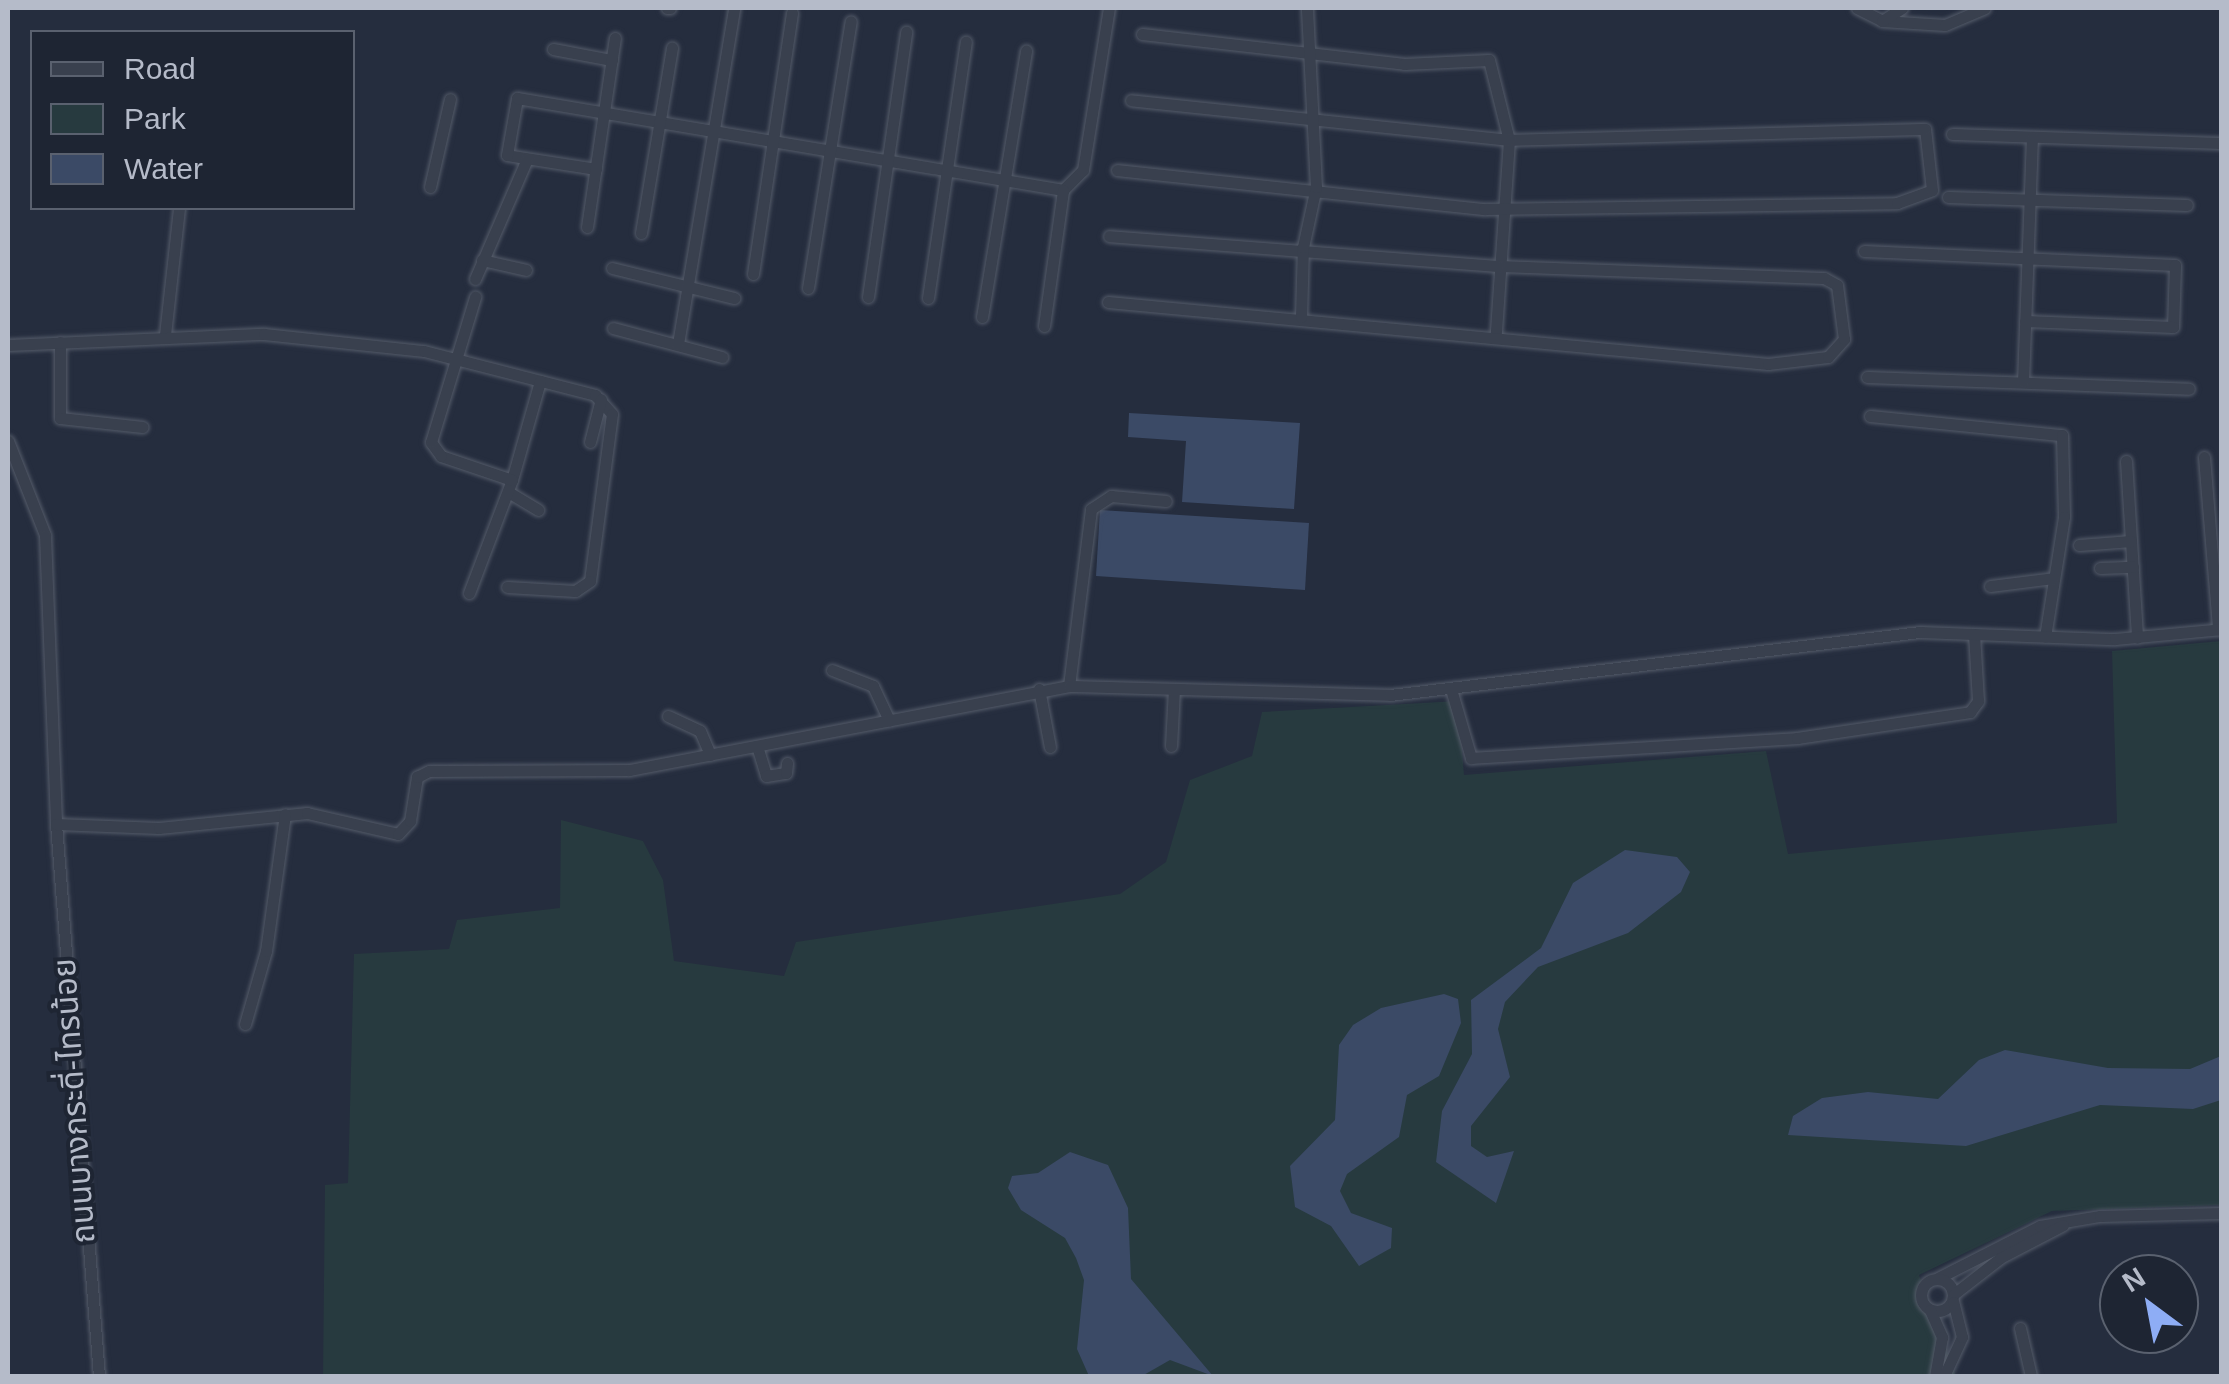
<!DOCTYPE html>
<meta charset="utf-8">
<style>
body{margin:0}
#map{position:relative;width:2229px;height:1384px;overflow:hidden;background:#252d3e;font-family:Helvetica,"Noto Sans Thai",sans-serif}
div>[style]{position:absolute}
.green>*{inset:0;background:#273a3f}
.water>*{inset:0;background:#3b4a66}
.roads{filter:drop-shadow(0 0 2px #545b69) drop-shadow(0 0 2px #545b69)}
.street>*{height:11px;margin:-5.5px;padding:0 5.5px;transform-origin:5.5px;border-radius:5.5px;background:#39404e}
.street>.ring{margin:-5.5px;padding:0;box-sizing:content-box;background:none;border:11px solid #39404e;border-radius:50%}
span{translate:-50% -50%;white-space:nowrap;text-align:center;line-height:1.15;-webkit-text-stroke:8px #1e2533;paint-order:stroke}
.street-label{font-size:32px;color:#b5bbc9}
.frame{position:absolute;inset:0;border:10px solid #b5bbc9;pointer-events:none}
.legend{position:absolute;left:30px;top:30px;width:325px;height:180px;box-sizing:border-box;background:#1e2533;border:2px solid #5a616f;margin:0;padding:12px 18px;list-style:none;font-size:30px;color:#b5bbc9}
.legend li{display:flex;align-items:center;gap:20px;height:50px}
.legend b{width:50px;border:2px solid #5a616f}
.north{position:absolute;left:2099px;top:1254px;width:100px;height:100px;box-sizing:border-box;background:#1e2533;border:2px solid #5a616f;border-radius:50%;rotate:328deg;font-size:28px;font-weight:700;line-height:40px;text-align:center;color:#b5bbc9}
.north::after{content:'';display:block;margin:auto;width:35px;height:45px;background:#8eadf5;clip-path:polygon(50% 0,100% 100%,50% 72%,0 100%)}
</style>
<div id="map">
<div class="green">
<div style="clip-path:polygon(2221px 641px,2221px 1205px,2052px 1211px,1919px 1275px,1956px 1376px,323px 1376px,325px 1185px,348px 1183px,354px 954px,449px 949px,457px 920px,560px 908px,561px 820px,643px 841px,663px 880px,674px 961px,784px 976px,796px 942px,1120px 894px,1166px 862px,1190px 780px,1252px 756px,1262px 712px,1458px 701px,1464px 775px,1766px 751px,1788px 854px,2117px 823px,2112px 651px)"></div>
</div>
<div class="water">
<div style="clip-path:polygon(1129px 413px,1300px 423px,1294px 509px,1182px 502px,1186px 441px,1128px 437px)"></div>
<div style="clip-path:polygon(1100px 510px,1309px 523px,1305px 590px,1096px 576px)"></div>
<div style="clip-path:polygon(1625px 850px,1677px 857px,1690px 872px,1681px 892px,1628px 933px,1538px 967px,1505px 1002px,1498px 1029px,1510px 1077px,1471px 1126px,1471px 1146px,1487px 1157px,1514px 1151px,1496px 1203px,1436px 1162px,1442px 1111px,1472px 1054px,1471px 1000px,1541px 948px,1573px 883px)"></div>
<div style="clip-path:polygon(1444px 994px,1458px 999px,1461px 1023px,1439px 1076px,1407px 1095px,1399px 1137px,1347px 1174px,1340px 1191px,1351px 1213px,1392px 1228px,1391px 1248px,1359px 1266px,1331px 1226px,1295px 1207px,1290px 1166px,1335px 1120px,1339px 1045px,1353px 1025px,1381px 1008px)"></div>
<div style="clip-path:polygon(2005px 1050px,2108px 1068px,2190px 1069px,2221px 1056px,2221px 1100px,2193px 1109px,2100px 1105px,1966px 1146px,1788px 1135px,1793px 1116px,1822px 1098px,1868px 1092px,1938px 1099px,1979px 1060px)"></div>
<div style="clip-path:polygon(1070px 1152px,1108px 1165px,1128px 1208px,1131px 1279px,1213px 1376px,1170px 1360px,1142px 1376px,1089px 1376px,1077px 1349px,1084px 1280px,1076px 1258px,1065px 1238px,1021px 1210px,1008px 1188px,1012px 1176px,1038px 1173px)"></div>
</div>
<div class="roads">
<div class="street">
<div style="left:667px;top:8px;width:3px"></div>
<div style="left:1857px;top:8px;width:28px;rotate:27deg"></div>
<div style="left:1882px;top:21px;width:63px;rotate:3.6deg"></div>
<div style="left:1945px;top:25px;width:43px;rotate:-23deg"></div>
<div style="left:1882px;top:21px;width:24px;rotate:-33deg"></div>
<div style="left:1142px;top:34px;width:264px;rotate:6.5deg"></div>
<div style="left:1404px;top:64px;width:85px;rotate:-2.7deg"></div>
<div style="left:1489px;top:60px;width:82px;rotate:76deg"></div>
<div style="left:1509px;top:140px;width:193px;rotate:93.9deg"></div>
<div style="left:553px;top:49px;width:60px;rotate:10.6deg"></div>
<div style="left:1952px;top:134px;width:270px;rotate:1.9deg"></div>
<div style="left:596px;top:169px;width:90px;rotate:-171.1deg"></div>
<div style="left:507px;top:155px;width:58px;rotate:-80deg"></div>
<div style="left:517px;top:98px;width:554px;rotate:9.56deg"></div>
<div style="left:1063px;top:190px;width:28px;rotate:-45deg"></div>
<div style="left:1083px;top:170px;width:164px;rotate:-80.9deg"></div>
<div style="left:1117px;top:170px;width:369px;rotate:6.1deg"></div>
<div style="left:1484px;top:209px;width:413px;rotate:-0.8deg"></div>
<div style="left:1897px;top:203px;width:37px;rotate:-20deg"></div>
<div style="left:1932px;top:190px;width:61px;rotate:-96.5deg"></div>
<div style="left:1925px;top:129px;width:416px;rotate:178.5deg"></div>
<div style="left:1509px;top:140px;width:380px;rotate:-174deg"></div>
<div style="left:430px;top:187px;width:90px;rotate:-77.2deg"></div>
<div style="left:1948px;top:197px;width:239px;rotate:1.9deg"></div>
<div style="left:587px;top:227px;width:191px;rotate:-81.6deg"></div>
<div style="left:641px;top:233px;width:188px;rotate:-80.5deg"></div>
<div style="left:1864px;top:251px;width:311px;rotate:2.6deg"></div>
<div style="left:2175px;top:265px;width:62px;rotate:91.8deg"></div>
<div style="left:2173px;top:327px;width:148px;rotate:-177.7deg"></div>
<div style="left:482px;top:260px;width:45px;rotate:12.8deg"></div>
<div style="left:612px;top:268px;width:126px;rotate:13.8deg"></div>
<div style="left:753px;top:274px;width:264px;rotate:-81.5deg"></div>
<div style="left:475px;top:279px;width:131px;rotate:-66.6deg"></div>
<div style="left:808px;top:288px;width:270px;rotate:-80.9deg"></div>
<div style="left:868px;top:297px;width:268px;rotate:-81.8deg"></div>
<div style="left:928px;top:298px;width:259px;rotate:-81.6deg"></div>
<div style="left:1108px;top:302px;width:663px;rotate:5.37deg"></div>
<div style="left:1768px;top:364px;width:60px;rotate:-6.7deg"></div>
<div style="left:1828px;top:357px;width:24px;rotate:-48deg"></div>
<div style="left:1844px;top:339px;width:54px;rotate:-97.4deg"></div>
<div style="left:1837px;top:285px;width:15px;rotate:-152deg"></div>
<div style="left:1824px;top:278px;width:326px;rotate:-177.9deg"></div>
<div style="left:1498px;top:266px;width:390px;rotate:-175.6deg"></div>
<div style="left:982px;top:317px;width:270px;rotate:-80.6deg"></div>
<div style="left:1301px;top:317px;width:70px;rotate:-88.4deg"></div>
<div style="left:1303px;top:247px;width:61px;rotate:-77.8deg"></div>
<div style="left:1316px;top:187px;width:179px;rotate:-92.9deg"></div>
<div style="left:1044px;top:326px;width:137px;rotate:-82deg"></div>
<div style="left:613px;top:328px;width:113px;rotate:14.9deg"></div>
<div style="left:165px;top:335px;width:128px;rotate:-83.7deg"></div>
<div style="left:60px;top:342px;width:76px;rotate:90deg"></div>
<div style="left:60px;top:418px;width:83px;rotate:6.2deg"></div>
<div style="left:678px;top:344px;width:341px;rotate:-80.5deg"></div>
<div style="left:8px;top:345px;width:256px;rotate:-2.5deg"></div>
<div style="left:264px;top:334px;width:161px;rotate:6.1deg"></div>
<div style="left:424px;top:351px;width:177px;rotate:14.4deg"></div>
<div style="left:595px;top:395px;width:25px;rotate:48deg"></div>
<div style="left:612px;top:414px;width:168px;rotate:97.5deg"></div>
<div style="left:590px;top:581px;width:18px;rotate:146deg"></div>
<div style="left:575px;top:591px;width:68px;rotate:-176.6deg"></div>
<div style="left:1867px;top:377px;width:322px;rotate:2.1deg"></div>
<div style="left:2023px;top:382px;width:245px;rotate:-87.9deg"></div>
<div style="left:1870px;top:416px;width:193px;rotate:5.7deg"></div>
<div style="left:2062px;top:435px;width:82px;rotate:88.6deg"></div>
<div style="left:2064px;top:517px;width:121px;rotate:99deg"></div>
<div style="left:8px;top:441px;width:101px;rotate:68.5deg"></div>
<div style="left:45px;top:535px;width:289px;rotate:87.8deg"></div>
<div style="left:56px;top:824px;width:554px;rotate:85.55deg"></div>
<div style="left:590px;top:442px;width:44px;rotate:-75.7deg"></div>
<div style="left:2204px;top:457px;width:173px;rotate:85.3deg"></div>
<div style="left:2126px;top:461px;width:177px;rotate:86.4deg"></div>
<div style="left:512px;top:480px;width:103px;rotate:-74.2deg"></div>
<div style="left:510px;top:493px;width:33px;rotate:31deg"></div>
<div style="left:2079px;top:545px;width:52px;rotate:-4.4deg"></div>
<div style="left:2100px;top:568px;width:33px;rotate:-2deg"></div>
<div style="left:1990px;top:586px;width:64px;rotate:-7.1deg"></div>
<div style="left:469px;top:593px;width:121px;rotate:-69.2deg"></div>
<div style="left:512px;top:480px;width:75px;rotate:-161.3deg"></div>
<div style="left:441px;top:456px;width:17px;rotate:-126deg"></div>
<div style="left:431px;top:442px;width:152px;rotate:-73.1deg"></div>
<div style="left:832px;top:670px;width:44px;rotate:21.3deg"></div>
<div style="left:873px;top:686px;width:38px;rotate:65deg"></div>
<div style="left:1069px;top:686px;width:178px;rotate:-82.9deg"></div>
<div style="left:1091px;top:509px;width:24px;rotate:-33deg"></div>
<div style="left:1111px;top:496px;width:55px;rotate:5.2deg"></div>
<div style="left:1039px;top:689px;width:59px;rotate:79.3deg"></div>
<div style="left:1451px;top:689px;width:72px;rotate:73.8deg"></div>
<div style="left:1471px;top:758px;width:327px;rotate:-3.5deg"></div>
<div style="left:1797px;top:738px;width:175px;rotate:-8.5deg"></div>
<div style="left:1970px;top:712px;width:14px;rotate:-54deg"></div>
<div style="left:1978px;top:701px;width:67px;rotate:-93.4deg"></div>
<div style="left:668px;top:716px;width:35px;rotate:25deg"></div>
<div style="left:700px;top:731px;width:26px;rotate:67deg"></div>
<div style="left:757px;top:746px;width:31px;rotate:73deg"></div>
<div style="left:766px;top:776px;width:20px;rotate:-9deg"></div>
<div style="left:786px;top:773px;width:10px;rotate:-84deg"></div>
<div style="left:1171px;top:746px;width:57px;rotate:-87deg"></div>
<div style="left:56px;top:824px;width:103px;rotate:2.2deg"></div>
<div style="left:159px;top:828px;width:149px;rotate:-5.8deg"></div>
<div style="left:307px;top:813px;width:93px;rotate:13deg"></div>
<div style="left:398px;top:834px;width:18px;rotate:-47deg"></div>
<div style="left:410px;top:821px;width:45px;rotate:-81deg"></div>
<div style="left:417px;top:777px;width:13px;rotate:-27deg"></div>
<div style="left:429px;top:771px;width:200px;rotate:-0.3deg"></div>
<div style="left:629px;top:770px;width:448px;rotate:-10.8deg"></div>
<div style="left:1069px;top:686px;width:321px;rotate:1.6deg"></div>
<div style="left:1390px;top:695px;width:534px;rotate:-6.78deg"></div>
<div style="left:1920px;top:632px;width:195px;rotate:2.1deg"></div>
<div style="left:2115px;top:639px;width:107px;rotate:-5.3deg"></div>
<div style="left:245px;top:1024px;width:76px;rotate:-74deg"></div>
<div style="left:266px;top:951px;width:138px;rotate:-82.1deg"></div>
<div style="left:1938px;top:1278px;width:114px;rotate:-27deg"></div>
<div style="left:2040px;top:1226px;width:61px;rotate:-9.5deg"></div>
<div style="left:2100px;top:1216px;width:122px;rotate:-1.4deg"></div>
<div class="ring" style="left:1921px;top:1279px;width:21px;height:21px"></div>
<div style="left:1954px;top:1294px;width:58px;rotate:-38deg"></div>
<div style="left:2000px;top:1258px;width:71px;rotate:-27.6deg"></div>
<div style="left:1930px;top:1310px;width:30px;rotate:66deg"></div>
<div style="left:1942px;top:1337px;width:40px;rotate:100deg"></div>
<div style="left:2020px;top:1328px;width:49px;rotate:77.1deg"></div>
<div style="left:1944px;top:1376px;width:43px;rotate:-65.2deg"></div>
<div style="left:1962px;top:1337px;width:36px;rotate:-104deg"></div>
</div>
</div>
<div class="street-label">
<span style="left:74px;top:1101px;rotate:-94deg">ถนนบางกระดี่-ไทรน้อย</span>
</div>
<div class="frame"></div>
<ul class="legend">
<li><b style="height:12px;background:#39404e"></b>Road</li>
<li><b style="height:28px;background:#273a3f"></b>Park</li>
<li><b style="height:28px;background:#3b4a66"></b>Water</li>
</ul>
<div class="north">N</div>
</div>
